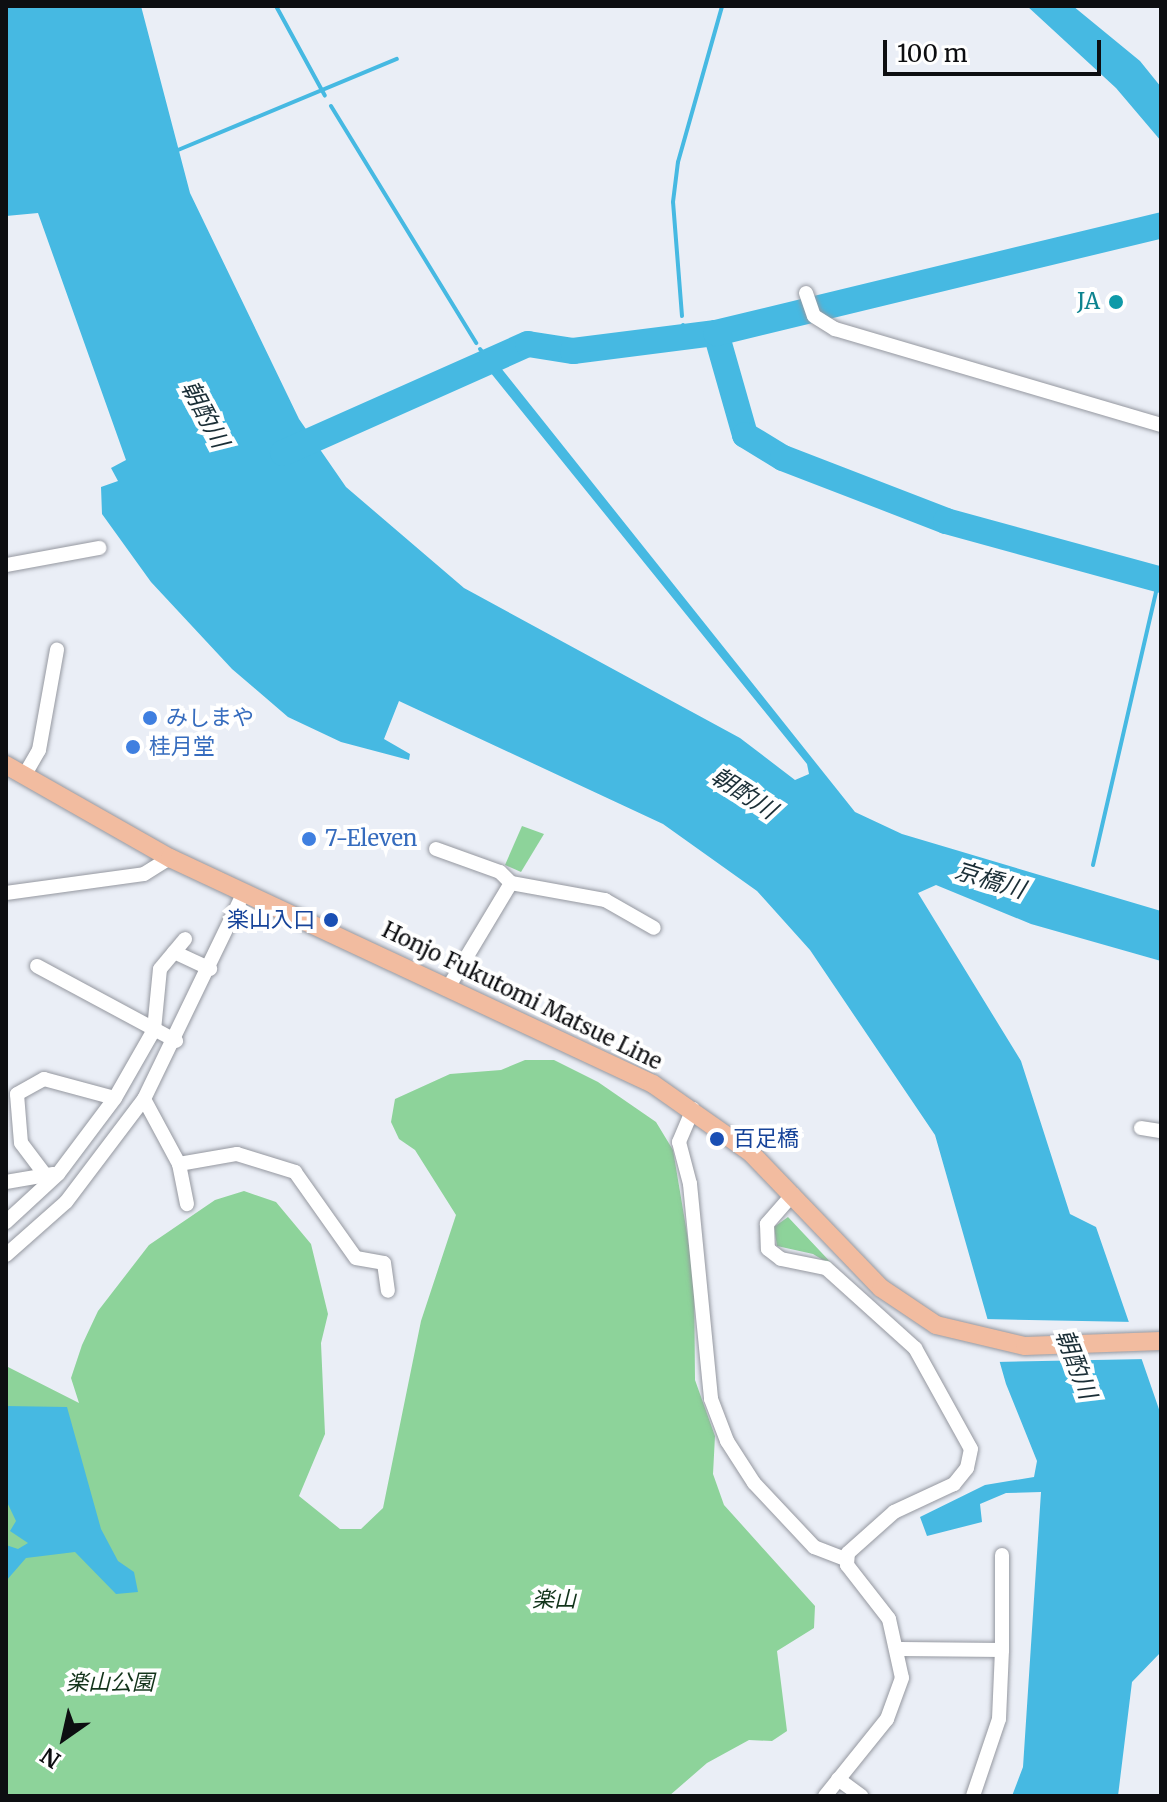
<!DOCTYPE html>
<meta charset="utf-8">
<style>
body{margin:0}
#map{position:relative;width:1167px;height:1802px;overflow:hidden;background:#eaeef6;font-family:Merriweather,"Noto Sans JP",serif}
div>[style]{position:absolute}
.green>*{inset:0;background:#8dd39a}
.water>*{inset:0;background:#46b9e2}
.pier>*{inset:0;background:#eaeef6}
.stream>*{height:4px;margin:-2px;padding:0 2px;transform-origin:2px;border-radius:2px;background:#46b9e2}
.river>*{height:26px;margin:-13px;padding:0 13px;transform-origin:13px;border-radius:13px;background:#46b9e2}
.roads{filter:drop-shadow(0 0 2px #9598a0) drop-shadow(0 0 2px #9598a0)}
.minor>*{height:14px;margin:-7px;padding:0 7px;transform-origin:7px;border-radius:7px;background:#fff}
.major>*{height:18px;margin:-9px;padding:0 9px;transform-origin:9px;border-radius:9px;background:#f2bca0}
.dots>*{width:22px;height:22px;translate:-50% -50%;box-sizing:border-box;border:4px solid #fff;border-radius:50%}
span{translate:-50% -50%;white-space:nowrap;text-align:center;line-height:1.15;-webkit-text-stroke:8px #fff;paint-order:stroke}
.culture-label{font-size:22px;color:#0d838f}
.right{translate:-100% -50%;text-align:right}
.shop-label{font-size:22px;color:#366cbe}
.left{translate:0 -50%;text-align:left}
.transit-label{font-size:22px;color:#164399}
.street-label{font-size:22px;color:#0d0e11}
.park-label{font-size:22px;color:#13341b;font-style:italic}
.water-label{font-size:24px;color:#1a2e36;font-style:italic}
.frame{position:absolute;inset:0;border:8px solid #0d0e11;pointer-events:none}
.north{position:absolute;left:24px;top:1698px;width:80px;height:80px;-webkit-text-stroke:6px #fff;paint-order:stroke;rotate:214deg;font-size:22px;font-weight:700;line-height:32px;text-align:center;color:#0d0e11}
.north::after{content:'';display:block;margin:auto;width:28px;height:36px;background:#0d0e11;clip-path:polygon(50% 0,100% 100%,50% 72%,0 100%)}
.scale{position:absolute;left:883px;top:40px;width:218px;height:36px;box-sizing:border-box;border:4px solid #0d0e11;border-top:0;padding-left:10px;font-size:24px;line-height:28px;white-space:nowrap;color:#0d0e11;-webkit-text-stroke:6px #fff;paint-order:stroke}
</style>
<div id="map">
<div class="green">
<div style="clip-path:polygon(522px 826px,544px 834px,521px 872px,505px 865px)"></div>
<div style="clip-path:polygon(525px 1060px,554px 1060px,598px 1082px,656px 1122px,673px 1150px,694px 1275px,695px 1380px,715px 1436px,713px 1474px,724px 1505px,815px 1606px,814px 1628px,777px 1651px,787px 1731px,772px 1741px,749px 1740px,707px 1763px,669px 1796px,6px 1796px,6px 1366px,79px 1403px,71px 1378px,82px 1345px,98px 1311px,149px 1245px,215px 1200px,244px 1191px,276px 1202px,311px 1244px,328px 1314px,321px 1343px,325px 1434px,299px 1496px,340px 1529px,361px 1529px,383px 1508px,421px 1321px,456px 1215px,415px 1150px,399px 1139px,391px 1122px,395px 1099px,450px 1074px,501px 1070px)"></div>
<div style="clip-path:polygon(788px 1217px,836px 1268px,813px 1254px,777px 1246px,774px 1227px)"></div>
</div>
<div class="water">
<div style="clip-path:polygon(6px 6px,141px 6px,190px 193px,299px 419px,346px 487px,464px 588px,740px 738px,795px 780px,809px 774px,807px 764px,486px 367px,497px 363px,855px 812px,902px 834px,1161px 911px,1161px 961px,1031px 924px,936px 885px,918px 893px,1021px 1061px,1070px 1214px,1096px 1227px,1161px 1415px,1161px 1652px,1132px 1682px,1118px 1796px,1012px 1796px,1023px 1767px,1041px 1492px,1006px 1493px,980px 1504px,982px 1522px,927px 1536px,920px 1517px,985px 1485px,1034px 1477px,1037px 1461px,1006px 1384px,935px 1135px,810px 950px,757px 891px,663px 824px,399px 701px,384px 739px,410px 754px,409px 760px,341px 742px,288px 717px,232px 669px,151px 582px,102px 514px,101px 487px,118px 481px,111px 468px,126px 460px,38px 213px,6px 216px)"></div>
<div style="clip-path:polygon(1027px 6px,1073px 6px,1140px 61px,1161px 87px,1161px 141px,1116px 88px)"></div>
<div style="clip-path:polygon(6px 1406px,67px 1407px,101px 1529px,118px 1561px,134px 1572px,138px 1592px,116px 1594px,75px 1552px,26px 1558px,6px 1581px,6px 1545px,18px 1549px,28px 1543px,10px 1531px,16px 1521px,6px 1500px)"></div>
</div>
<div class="pier">
<div style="clip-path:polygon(983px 1319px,1135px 1322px,1147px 1359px,995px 1362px)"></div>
</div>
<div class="stream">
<div style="left:276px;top:6px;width:102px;rotate:61.4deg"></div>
<div style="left:331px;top:106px;width:278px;rotate:58.5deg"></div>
<div style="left:178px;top:150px;width:237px;rotate:-22.6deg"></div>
<div style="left:682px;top:316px;width:114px;rotate:-94.5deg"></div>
<div style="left:673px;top:202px;width:40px;rotate:-82.9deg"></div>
<div style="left:678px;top:162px;width:162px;rotate:-74.2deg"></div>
<div style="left:683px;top:325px;width:8px;rotate:83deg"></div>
<div style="left:480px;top:349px;width:26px;rotate:51deg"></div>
<div style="left:1093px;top:865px;width:293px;rotate:-77deg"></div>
</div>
<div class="river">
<div style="left:716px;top:333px;width:106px;rotate:74.1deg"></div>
<div style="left:745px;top:435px;width:44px;rotate:31.2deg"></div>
<div style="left:783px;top:458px;width:175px;rotate:21.1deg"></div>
<div style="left:946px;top:521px;width:223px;rotate:15.3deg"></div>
<div style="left:283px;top:453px;width:268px;rotate:-24deg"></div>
<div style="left:528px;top:344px;width:46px;rotate:8.8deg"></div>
<div style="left:573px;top:351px;width:144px;rotate:-7.2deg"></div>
<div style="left:716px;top:333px;width:458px;rotate:-13.6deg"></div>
</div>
<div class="roads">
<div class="minor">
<div style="left:806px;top:293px;width:24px;rotate:71deg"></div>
<div style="left:814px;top:316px;width:25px;rotate:32deg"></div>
<div style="left:835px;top:329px;width:340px;rotate:16.4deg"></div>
<div style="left:6px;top:565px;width:95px;rotate:-10.4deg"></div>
<div style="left:24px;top:776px;width:30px;rotate:-60deg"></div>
<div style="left:39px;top:750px;width:102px;rotate:-79.8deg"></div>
<div style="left:436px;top:849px;width:68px;rotate:19.8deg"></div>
<div style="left:500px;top:872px;width:16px;rotate:45deg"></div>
<div style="left:511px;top:883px;width:120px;rotate:121deg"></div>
<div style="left:511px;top:883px;width:96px;rotate:10.3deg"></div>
<div style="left:605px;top:900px;width:56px;rotate:29.7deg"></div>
<div style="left:6px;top:893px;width:139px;rotate:-7.8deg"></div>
<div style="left:144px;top:874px;width:31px;rotate:-32deg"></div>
<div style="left:174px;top:952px;width:40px;rotate:25deg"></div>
<div style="left:37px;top:966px;width:158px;rotate:28.3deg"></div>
<div style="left:144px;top:1099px;width:74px;rotate:61.7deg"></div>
<div style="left:179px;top:1164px;width:41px;rotate:78.7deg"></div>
<div style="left:693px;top:1109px;width:36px;rotate:113deg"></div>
<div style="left:679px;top:1142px;width:43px;rotate:75.3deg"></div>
<div style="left:690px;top:1184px;width:216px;rotate:84.4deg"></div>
<div style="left:711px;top:1399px;width:45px;rotate:69.1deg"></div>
<div style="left:727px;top:1441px;width:50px;rotate:57.3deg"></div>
<div style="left:754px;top:1483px;width:88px;rotate:46.8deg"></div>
<div style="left:814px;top:1547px;width:34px;rotate:21deg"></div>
<div style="left:1141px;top:1128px;width:20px;rotate:9deg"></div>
<div style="left:179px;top:1164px;width:59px;rotate:-9.8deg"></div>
<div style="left:237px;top:1154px;width:61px;rotate:17.2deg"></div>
<div style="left:295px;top:1172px;width:105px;rotate:54.7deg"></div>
<div style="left:356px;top:1258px;width:28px;rotate:10deg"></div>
<div style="left:384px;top:1263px;width:28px;rotate:82deg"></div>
<div style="left:46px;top:1176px;width:41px;rotate:-127.1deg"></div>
<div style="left:21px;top:1143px;width:49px;rotate:-94.7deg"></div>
<div style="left:17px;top:1094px;width:31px;rotate:-29deg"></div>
<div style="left:44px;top:1079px;width:73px;rotate:15deg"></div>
<div style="left:6px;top:1182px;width:48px;rotate:-9.7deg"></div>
<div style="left:793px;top:1194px;width:40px;rotate:131deg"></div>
<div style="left:767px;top:1224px;width:25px;rotate:88deg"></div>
<div style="left:768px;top:1249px;width:16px;rotate:38deg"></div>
<div style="left:781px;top:1259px;width:46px;rotate:11.3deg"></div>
<div style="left:826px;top:1268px;width:120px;rotate:42deg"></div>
<div style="left:915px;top:1348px;width:115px;rotate:61deg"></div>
<div style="left:971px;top:1449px;width:19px;rotate:102deg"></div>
<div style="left:967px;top:1468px;width:21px;rotate:129deg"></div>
<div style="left:954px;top:1484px;width:66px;rotate:155deg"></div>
<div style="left:894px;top:1512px;width:62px;rotate:138.3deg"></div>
<div style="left:848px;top:1553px;width:12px;rotate:95deg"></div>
<div style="left:847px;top:1565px;width:68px;rotate:52.1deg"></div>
<div style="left:889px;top:1619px;width:60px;rotate:77.6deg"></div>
<div style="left:902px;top:1678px;width:44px;rotate:110.1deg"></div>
<div style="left:887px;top:1719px;width:99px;rotate:128.8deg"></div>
<div style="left:6px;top:1222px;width:71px;rotate:-42.7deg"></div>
<div style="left:58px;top:1174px;width:95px;rotate:-53.1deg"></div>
<div style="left:115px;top:1098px;width:78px;rotate:-60.2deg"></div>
<div style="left:154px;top:1030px;width:61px;rotate:-84.4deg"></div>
<div style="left:160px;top:969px;width:39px;rotate:-50deg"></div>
<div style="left:6px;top:1255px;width:80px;rotate:-41.5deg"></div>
<div style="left:66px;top:1202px;width:129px;rotate:-52.9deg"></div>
<div style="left:144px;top:1099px;width:230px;rotate:-64.2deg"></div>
<div style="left:1002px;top:1555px;width:95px;rotate:90deg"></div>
<div style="left:900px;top:1649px;width:102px;rotate:0.6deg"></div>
<div style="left:1002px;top:1650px;width:69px;rotate:92.5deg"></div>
<div style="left:999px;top:1719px;width:81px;rotate:108.7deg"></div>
<div style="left:838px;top:1779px;width:29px;rotate:36deg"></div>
</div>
<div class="major">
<div style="left:6px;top:765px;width:189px;rotate:29.6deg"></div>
<div style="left:170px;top:858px;width:533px;rotate:25.08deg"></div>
<div style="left:653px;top:1084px;width:120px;rotate:35.1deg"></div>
<div style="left:751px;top:1153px;width:187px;rotate:46.1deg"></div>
<div style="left:881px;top:1288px;width:66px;rotate:33.9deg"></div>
<div style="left:936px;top:1325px;width:91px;rotate:13.3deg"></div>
<div style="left:1025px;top:1346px;width:136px;rotate:-2.1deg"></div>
</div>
</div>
<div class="dots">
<div style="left:1116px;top:302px;background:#0f9aa8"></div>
<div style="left:150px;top:718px;background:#3f7fe0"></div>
<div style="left:133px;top:747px;background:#3f7fe0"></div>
<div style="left:309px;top:839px;background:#3f7fe0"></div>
<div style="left:331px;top:920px;background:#1a4fb4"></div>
<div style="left:717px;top:1139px;background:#1a4fb4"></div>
</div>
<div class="culture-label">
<span class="right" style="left:1100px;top:302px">JA</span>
</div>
<div class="shop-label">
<span class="left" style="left:166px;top:718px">みしまや</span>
<span class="left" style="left:149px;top:747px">桂月堂</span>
<span class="left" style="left:325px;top:839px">7-Eleven</span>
</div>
<div class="transit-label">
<span class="right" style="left:315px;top:920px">楽山入口</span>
<span class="left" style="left:733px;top:1139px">百足橋</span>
</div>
<div class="street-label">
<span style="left:522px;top:996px;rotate:26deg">Honjo Fukutomi Matsue Line</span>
</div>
<div class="park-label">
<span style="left:554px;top:1600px">楽山</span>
<span style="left:110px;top:1683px">楽山公園</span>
</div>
<div class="water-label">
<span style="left:205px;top:414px;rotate:62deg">朝酌川</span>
<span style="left:744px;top:793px;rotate:33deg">朝酌川</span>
<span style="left:990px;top:880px;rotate:17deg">京橋川</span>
<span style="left:1076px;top:1364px;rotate:69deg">朝酌川</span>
</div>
<div class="frame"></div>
<div class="north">N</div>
<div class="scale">100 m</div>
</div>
